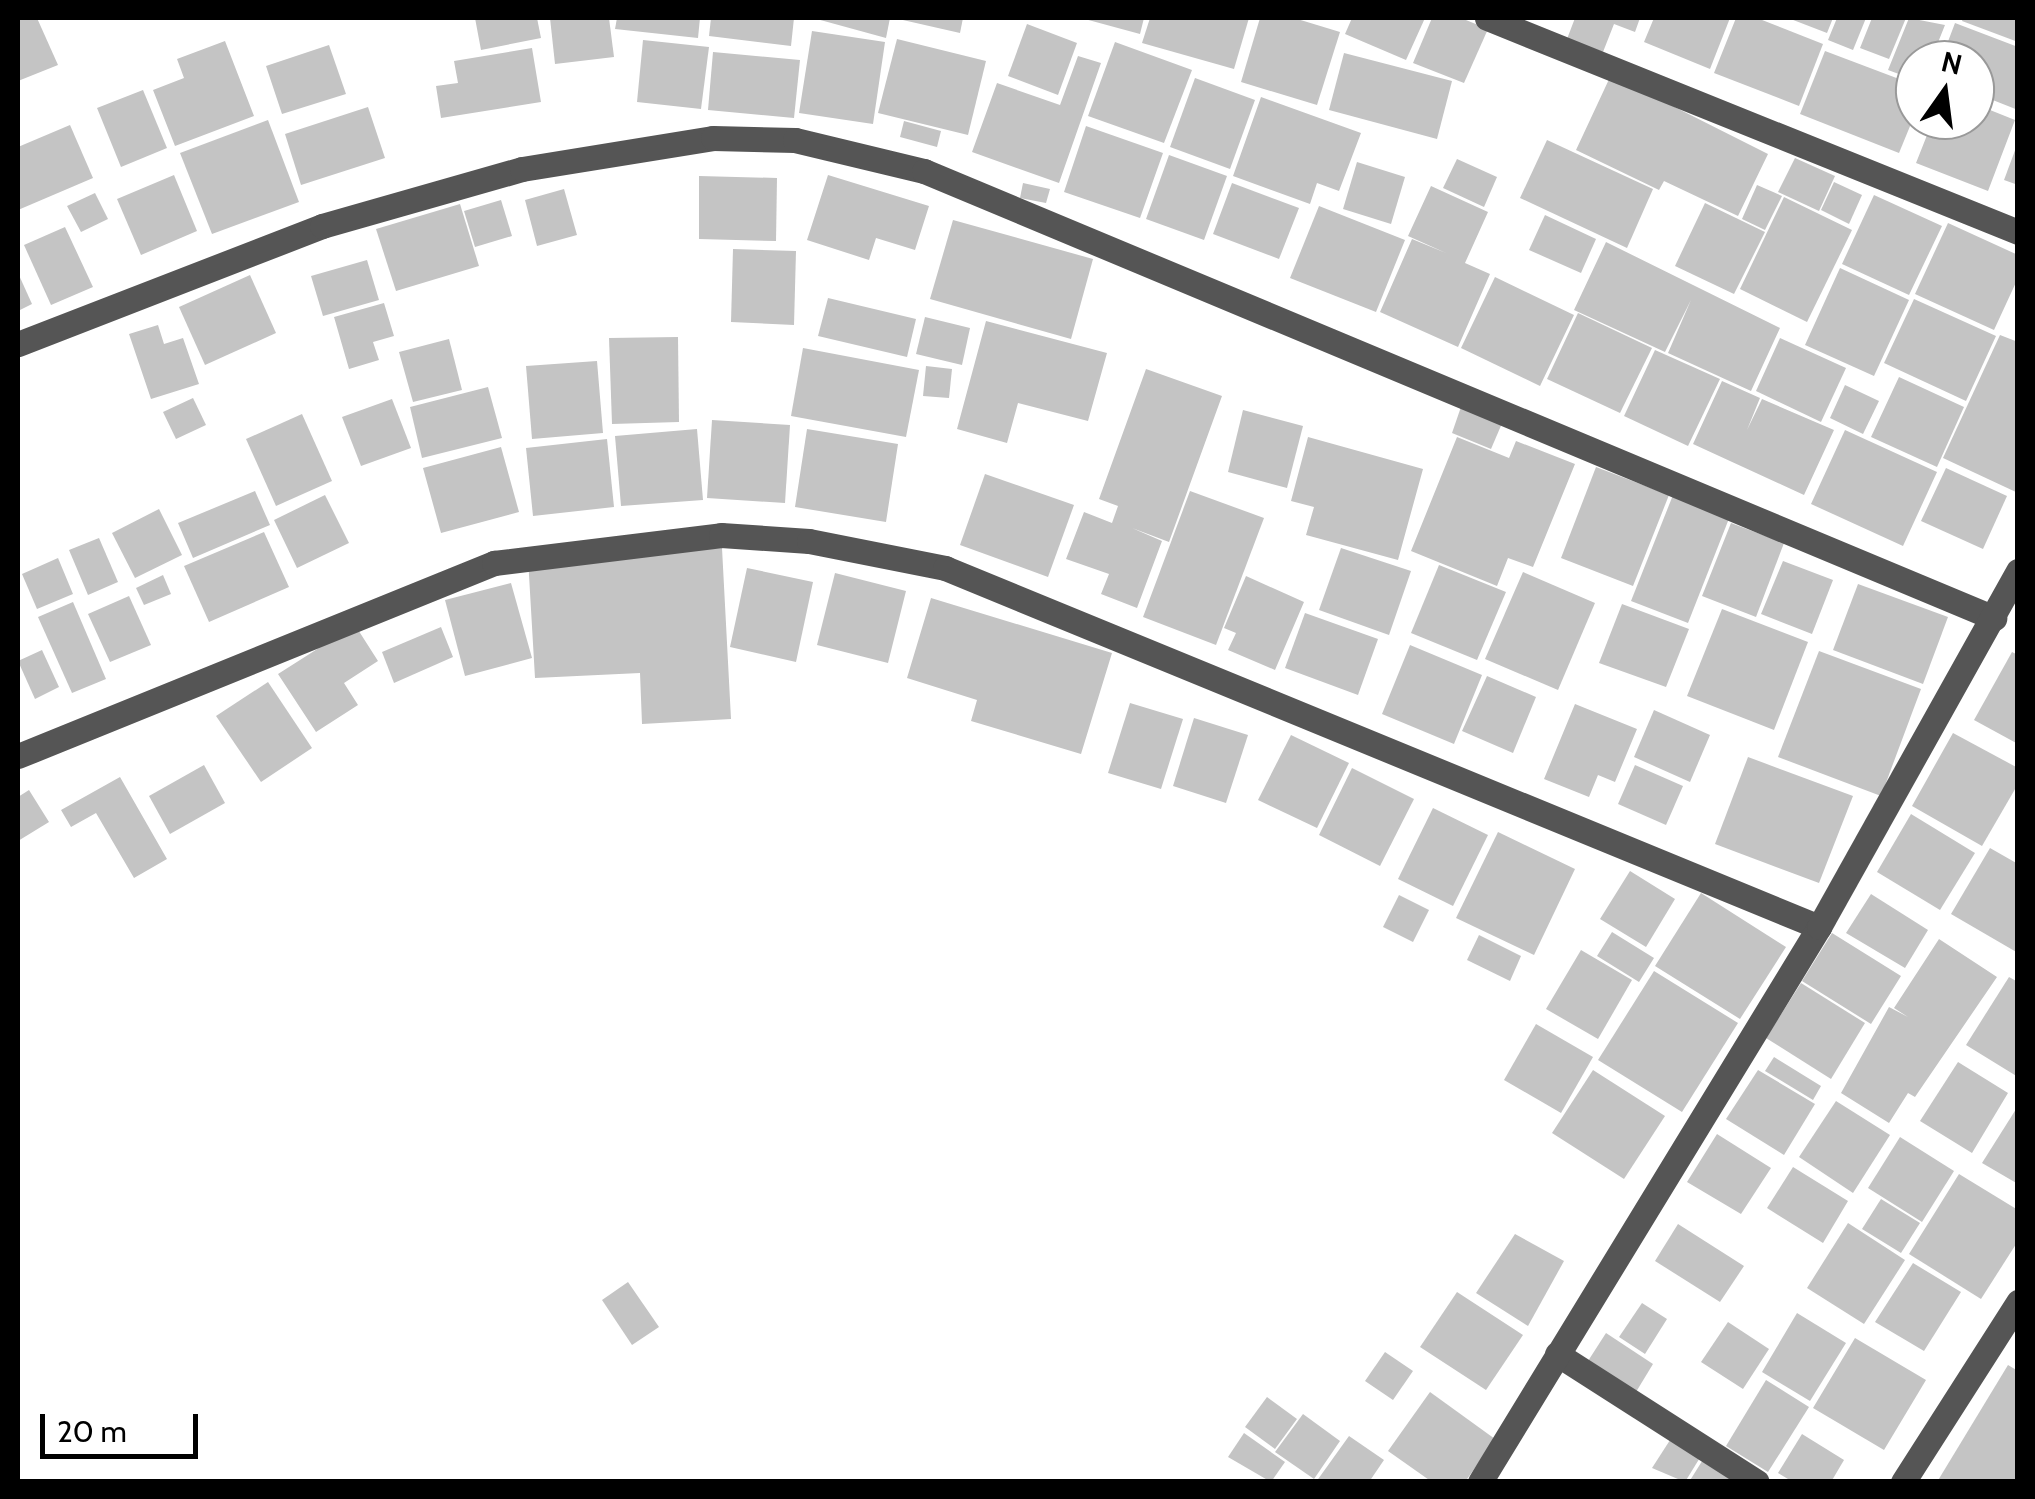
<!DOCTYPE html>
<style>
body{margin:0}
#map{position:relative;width:2035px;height:1499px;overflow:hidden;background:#fff;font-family:Cabin,sans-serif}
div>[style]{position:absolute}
.building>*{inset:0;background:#c4c4c4}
.minor>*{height:25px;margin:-12.5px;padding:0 12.5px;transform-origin:12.5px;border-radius:12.5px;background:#555}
span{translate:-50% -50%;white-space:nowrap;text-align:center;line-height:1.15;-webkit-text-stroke:8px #fff;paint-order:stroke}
.frame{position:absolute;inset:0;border:20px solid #000;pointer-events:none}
.north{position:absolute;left:1895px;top:40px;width:100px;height:100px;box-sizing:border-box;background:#fff;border:2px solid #999;border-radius:50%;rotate:14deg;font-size:28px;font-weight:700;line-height:40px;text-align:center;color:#000}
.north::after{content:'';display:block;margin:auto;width:35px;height:45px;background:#000;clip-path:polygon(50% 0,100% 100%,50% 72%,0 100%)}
.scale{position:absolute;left:40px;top:1414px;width:158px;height:45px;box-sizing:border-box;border:5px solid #000;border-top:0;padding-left:12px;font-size:30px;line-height:35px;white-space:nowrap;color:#000;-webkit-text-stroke:8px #fff;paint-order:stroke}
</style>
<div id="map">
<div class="building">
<div style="clip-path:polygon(18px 18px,37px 18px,58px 65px,18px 81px)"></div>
<div style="clip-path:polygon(475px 18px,537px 18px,541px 38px,481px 50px)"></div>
<div style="clip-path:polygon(550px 18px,609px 18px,614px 57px,555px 64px)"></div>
<div style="clip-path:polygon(617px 18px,700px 18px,698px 38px,615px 29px)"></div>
<div style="clip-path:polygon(711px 18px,794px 18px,791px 46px,709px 36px)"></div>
<div style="clip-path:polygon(813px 18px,890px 18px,886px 38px)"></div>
<div style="clip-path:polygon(894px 18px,963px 18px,960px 33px)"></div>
<div style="clip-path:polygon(1081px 18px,1144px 18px,1140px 34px)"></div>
<div style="clip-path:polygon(1150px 18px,1249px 18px,1234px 69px,1142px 43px)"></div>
<div style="clip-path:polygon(1260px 18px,1294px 18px,1340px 32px,1317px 105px,1241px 82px)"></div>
<div style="clip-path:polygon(1352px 18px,1425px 18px,1406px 60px,1345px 34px)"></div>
<div style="clip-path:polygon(1432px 18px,1461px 18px,1488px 29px,1464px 83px,1413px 63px)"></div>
<div style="clip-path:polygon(1575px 18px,1640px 18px,1635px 32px,1614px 24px,1603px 52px,1567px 39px)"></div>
<div style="clip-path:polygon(1654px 18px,1730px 18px,1710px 69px,1644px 42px)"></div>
<div style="clip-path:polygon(1736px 18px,1757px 18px,1823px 44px,1799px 106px,1714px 73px)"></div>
<div style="clip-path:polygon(1788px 18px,1833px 18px,1827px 33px)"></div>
<div style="clip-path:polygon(1837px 18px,1866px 18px,1853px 50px,1828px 40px)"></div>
<div style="clip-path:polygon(1872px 18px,1906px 18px,1889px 59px,1860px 48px)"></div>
<div style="clip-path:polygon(1909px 18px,1945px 25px,1931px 60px,1915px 60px,1915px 80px,1888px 70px)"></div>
<div style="clip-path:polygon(1963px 18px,2018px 18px,2018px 42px,1962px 21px)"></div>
<div style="clip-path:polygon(1955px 23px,2018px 47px,2018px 110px,1975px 93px,1975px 60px,1941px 60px)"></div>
<div style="clip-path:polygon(1027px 24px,1077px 43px,1058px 95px,1008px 76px)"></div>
<div style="clip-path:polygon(812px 31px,885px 42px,873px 124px,799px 113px)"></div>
<div style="clip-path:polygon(897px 39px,986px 61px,968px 135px,878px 113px)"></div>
<div style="clip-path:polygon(643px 40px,709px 47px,701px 109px,637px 102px)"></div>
<div style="clip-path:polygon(225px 41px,254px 116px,175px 146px,153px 90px,184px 78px,177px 59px)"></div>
<div style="clip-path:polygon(1115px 42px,1192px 70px,1164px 143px,1088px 116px)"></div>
<div style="clip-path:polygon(329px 45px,346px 94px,282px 114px,266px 66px)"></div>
<div style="clip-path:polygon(532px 48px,541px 102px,441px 118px,436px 86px,458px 83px,454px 61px)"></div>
<div style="clip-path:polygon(1825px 51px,1915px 85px,1915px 114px,1899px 153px,1800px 114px)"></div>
<div style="clip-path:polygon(713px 52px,800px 60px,794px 118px,708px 110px)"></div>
<div style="clip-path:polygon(1344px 53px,1452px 81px,1437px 139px,1329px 110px)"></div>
<div style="clip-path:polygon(1078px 56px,1101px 63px,1059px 183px,972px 152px,997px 83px,1060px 105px)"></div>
<div style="clip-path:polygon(1611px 75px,1768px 154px,1738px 216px,1664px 181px,1659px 190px,1576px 150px)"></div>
<div style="clip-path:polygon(1195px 78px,1255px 100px,1230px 169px,1170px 147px)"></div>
<div style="clip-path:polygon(143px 90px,167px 148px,121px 167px,97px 108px)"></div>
<div style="clip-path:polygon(1261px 97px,1361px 133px,1339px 191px,1317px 183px,1310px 204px,1233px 176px)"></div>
<div style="clip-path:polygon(1975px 104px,2015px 120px,1988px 191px,1916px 163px,1933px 120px,1975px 120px)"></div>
<div style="clip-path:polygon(368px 107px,385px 158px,301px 185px,285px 134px)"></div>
<div style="clip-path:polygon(268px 120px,299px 202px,212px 234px,180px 153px)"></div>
<div style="clip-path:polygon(904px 121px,941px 131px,937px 147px,900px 137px)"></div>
<div style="clip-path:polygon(70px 125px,93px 178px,18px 210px,18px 147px)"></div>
<div style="clip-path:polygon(1086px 126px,1163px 153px,1140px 218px,1064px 192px)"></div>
<div style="clip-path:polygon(1547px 140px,1653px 189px,1627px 248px,1520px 198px)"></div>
<div style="clip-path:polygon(2017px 145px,2018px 146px,2018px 185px,2004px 180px)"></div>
<div style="clip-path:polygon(1169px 155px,1227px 176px,1204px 240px,1146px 219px)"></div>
<div style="clip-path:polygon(1795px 158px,1835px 176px,1819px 211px,1778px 192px)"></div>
<div style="clip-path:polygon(1457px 159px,1497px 177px,1484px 207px,1443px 188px)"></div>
<div style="clip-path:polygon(1357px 162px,1405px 177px,1391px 224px,1343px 209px)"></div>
<div style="clip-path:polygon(174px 175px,197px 231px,141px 255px,117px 199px)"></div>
<div style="clip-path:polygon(828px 175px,929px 206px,915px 250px,876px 238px,869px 260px,807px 240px)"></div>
<div style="clip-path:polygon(699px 176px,777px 178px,776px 241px,699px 239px)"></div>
<div style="clip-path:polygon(1834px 182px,1862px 195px,1849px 224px,1821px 210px)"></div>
<div style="clip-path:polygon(1023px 183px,1050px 189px,1046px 203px,1020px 198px)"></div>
<div style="clip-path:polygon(1232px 183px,1299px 208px,1279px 259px,1213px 234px)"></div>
<div style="clip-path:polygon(1757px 185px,1782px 196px,1765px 230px,1742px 219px)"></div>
<div style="clip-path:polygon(1431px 186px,1488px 212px,1465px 263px,1490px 274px,1458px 347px,1380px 312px,1412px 239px,1446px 253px,1408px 236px)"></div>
<div style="clip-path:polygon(564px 189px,577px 235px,537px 246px,525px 200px)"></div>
<div style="clip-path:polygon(95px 193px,108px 219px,81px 232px,67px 206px)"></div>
<div style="clip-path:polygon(1874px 195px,1942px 226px,1909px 295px,1842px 264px)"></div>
<div style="clip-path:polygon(1784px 197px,1852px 230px,1807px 322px,1740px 289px)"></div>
<div style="clip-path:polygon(501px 200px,512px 236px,475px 247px,464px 211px)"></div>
<div style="clip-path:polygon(1705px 203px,1765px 232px,1734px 294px,1675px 266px)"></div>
<div style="clip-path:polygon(460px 204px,479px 266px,396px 291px,376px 229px)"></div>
<div style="clip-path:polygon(1319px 206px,1405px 240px,1376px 312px,1290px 278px)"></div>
<div style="clip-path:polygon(1545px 215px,1596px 239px,1581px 273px,1529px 250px)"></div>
<div style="clip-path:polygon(953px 220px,1093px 259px,1071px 339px,930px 299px)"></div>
<div style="clip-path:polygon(1948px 223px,2018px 255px,2018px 278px,1994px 330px,1915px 294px)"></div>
<div style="clip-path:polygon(65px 227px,93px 287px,51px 305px,24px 245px)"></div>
<div style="clip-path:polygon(1606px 242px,1780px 328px,1751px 391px,1668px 353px,1691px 300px,1665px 352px,1574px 310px)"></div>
<div style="clip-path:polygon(733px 249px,796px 251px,794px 325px,731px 322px)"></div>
<div style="clip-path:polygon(367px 260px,379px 300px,323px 316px,311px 276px)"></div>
<div style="clip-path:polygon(1840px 268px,1909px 300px,1874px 376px,1805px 345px)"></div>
<div style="clip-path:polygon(18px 273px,32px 304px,18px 311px)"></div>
<div style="clip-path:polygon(250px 275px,276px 333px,205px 365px,179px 307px)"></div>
<div style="clip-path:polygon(1495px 277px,1574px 315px,1540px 386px,1461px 348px)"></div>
<div style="clip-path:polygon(828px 298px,916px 319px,907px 357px,818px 336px)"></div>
<div style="clip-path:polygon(1914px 299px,1996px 336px,1966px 401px,1884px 363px)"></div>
<div style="clip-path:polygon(384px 303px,394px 336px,373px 342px,379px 360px,349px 369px,334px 317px)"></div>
<div style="clip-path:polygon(1578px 313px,1652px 348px,1620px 413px,1547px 379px)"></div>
<div style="clip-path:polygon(925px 317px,970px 328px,962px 365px,916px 354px)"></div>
<div style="clip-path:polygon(986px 321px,1107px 353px,1088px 421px,1018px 403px,1007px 443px,957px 429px)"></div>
<div style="clip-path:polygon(158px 325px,164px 344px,183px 338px,199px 384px,151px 399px,129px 334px)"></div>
<div style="clip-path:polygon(2000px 335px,2018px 342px,2018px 493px,1943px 458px)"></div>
<div style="clip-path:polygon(678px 337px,679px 422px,612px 424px,609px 338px)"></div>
<div style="clip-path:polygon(1780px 338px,1846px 368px,1821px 422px,1756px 391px)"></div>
<div style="clip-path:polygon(449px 339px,462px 390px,413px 402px,399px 352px)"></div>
<div style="clip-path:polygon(803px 348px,919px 370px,906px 437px,791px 416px)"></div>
<div style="clip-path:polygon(1655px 350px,1720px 379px,1688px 446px,1624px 416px)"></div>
<div style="clip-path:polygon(597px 361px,603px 433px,532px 439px,526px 366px)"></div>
<div style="clip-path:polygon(926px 366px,952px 369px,949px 398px,923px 396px)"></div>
<div style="clip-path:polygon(1146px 369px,1222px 396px,1169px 542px,1132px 528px,1162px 541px,1137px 608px,1101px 594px,1109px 574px,1066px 559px,1084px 512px,1112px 523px,1118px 506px,1099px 499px)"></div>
<div style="clip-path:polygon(1899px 377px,1964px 407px,1937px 467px,1871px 437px)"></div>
<div style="clip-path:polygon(1722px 381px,1760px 398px,1747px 430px,1762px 399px,1834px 430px,1804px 495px,1693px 444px)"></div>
<div style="clip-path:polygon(1845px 385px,1879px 401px,1863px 434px,1830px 418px)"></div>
<div style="clip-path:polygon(488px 387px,502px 438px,422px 458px,410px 407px)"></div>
<div style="clip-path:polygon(193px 398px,206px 425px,176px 439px,163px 412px)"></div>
<div style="clip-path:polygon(392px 399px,411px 448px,361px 466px,342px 417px)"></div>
<div style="clip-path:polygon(1462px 404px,1503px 421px,1491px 449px,1452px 433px)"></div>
<div style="clip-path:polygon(1243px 410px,1303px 426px,1287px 488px,1228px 472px)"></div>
<div style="clip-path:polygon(302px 414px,332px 481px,276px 506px,246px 439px)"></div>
<div style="clip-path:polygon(712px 420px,790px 425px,785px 503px,707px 498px)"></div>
<div style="clip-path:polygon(697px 429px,703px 500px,621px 506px,615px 436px)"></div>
<div style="clip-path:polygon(807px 429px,898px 444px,886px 522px,795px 507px)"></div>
<div style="clip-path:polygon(1845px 430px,1937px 472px,1903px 546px,1811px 504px)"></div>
<div style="clip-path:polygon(1308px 437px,1423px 469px,1398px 560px,1306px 535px,1314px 507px,1291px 501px)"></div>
<div style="clip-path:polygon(1457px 437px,1509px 458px,1516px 441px,1575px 464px,1533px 567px,1508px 558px,1497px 586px,1411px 551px)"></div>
<div style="clip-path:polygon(607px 439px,614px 507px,533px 516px,526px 448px)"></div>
<div style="clip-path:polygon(501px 447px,519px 512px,441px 533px,423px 468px)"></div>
<div style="clip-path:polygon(1596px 467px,1669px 495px,1633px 586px,1561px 558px)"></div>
<div style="clip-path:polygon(1946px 468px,2007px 496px,1983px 549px,1921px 521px)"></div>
<div style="clip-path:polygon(985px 474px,1074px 505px,1048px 577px,960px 545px)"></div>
<div style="clip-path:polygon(255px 491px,270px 525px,193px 558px,178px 523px)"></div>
<div style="clip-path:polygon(1190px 491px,1264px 518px,1216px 645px,1143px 617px)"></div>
<div style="clip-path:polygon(325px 495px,349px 543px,297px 568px,274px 520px)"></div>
<div style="clip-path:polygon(1673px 495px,1730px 516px,1688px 623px,1631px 601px)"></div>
<div style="clip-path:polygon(159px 509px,182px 555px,135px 578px,112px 533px)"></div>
<div style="clip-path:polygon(1731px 523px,1784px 543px,1756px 617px,1702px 596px)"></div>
<div style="clip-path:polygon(264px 532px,289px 587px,209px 622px,184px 566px)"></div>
<div style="clip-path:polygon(99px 538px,118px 582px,88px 595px,69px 550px)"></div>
<div style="clip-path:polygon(722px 548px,731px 719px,642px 724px,640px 673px,535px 678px,528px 558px)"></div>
<div style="clip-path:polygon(1341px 548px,1411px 571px,1389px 635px,1319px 610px)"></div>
<div style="clip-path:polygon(58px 558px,73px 594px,37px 609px,22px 574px)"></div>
<div style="clip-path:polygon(1783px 561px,1833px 580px,1812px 634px,1761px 614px)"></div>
<div style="clip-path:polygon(1439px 565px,1506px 592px,1477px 660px,1411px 633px)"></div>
<div style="clip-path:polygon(747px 568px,813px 582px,796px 662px,730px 647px)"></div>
<div style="clip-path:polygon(1523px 572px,1595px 603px,1558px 690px,1485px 659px)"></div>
<div style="clip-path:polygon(835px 573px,906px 591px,888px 663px,817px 645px)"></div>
<div style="clip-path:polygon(163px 575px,171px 594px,144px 605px,136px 588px)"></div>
<div style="clip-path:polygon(1246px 576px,1304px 602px,1275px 670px,1228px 650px,1236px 633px,1224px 628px)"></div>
<div style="clip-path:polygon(511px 583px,532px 658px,465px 676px,445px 600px)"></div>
<div style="clip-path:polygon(1858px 584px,1948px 617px,1923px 684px,1833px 650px)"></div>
<div style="clip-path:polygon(129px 596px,151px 645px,110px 662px,88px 614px)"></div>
<div style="clip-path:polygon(931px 598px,1112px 653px,1081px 754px,971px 721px,977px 700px,907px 678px)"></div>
<div style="clip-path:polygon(73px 602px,106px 679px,72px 693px,38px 617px)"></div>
<div style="clip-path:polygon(1622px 604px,1689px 629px,1666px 687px,1599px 663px)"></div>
<div style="clip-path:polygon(1722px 609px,1808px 642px,1774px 730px,1687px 696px)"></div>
<div style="clip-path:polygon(1305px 613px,1378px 639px,1358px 695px,1285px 668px)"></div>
<div style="clip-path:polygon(355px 625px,378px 661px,344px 683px,358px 705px,316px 732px,278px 674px)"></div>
<div style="clip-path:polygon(441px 627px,453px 657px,394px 683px,382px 652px)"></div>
<div style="clip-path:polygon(1410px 645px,1482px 675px,1454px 744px,1382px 714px)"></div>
<div style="clip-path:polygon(42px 650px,59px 687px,35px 699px,18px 661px)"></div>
<div style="clip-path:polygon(1819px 651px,1921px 689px,1881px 796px,1778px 757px)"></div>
<div style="clip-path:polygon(2012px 652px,2018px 655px,2018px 744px,1974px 720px)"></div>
<div style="clip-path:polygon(1487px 676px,1536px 697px,1513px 753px,1462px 731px)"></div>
<div style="clip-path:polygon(268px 682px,312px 748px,261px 782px,216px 716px)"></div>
<div style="clip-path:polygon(1130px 703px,1183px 719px,1161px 789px,1108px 773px)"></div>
<div style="clip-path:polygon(1575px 704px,1637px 729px,1615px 782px,1598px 775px,1589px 797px,1544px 779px)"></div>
<div style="clip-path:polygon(1654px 710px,1710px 735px,1690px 782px,1634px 757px)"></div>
<div style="clip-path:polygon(1194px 718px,1248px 735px,1226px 803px,1173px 786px)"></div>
<div style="clip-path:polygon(1953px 733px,2018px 768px,2018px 784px,1982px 846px,1912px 806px)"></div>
<div style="clip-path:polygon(1291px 735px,1349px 763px,1317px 828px,1258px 800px)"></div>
<div style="clip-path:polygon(1748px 757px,1853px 796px,1819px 883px,1715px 844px)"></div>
<div style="clip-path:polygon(204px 765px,225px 803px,170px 834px,149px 796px)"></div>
<div style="clip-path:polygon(1635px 765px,1683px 786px,1666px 825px,1618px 804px)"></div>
<div style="clip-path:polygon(1352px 768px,1414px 799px,1380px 866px,1319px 835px)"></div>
<div style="clip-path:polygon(120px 777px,167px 859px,134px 878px,96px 813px,71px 827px,61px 810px)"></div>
<div style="clip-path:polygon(29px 790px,49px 822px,18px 841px,18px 797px)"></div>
<div style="clip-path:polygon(1433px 808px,1488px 835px,1453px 906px,1398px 879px)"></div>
<div style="clip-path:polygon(1911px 814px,1975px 853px,1940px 910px,1877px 872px)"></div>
<div style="clip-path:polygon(1498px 832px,1575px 869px,1534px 955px,1456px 918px)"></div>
<div style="clip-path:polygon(1990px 848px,2018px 864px,2018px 953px,1951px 914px)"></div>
<div style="clip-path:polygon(1630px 871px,1675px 899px,1646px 947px,1600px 919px)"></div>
<div style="clip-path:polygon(1701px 893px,1786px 947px,1740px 1019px,1655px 966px)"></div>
<div style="clip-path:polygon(1871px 894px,1928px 930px,1905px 968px,1846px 933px)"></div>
<div style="clip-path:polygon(1399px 895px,1429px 910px,1413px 942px,1383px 927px)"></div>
<div style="clip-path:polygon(1612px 932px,1654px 958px,1639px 982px,1597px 956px)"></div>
<div style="clip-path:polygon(1832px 933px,1901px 976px,1871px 1024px,1802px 981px)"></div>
<div style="clip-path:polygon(1479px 935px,1521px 956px,1510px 981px,1467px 960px)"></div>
<div style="clip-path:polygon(1939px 939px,1997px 977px,1915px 1097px,1908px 1093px,1889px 1123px,1841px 1093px,1889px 1007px,1908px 1017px,1894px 1008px)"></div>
<div style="clip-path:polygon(1581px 950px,1632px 980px,1598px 1039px,1546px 1009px)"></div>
<div style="clip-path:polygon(1654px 971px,1738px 1023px,1682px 1112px,1598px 1060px)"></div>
<div style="clip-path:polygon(2009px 977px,2018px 982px,2018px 1077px,1966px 1045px)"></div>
<div style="clip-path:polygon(1801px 983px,1865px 1023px,1831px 1079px,1766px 1038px)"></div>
<div style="clip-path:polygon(1536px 1024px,1593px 1057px,1561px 1113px,1504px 1080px)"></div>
<div style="clip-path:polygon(1774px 1057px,1821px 1086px,1813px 1100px,1765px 1071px)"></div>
<div style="clip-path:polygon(1958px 1062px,2008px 1093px,1972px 1153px,1920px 1121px)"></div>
<div style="clip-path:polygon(1593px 1070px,1665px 1116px,1624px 1179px,1552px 1133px)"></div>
<div style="clip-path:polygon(1758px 1070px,1815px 1104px,1784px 1155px,1726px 1119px)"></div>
<div style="clip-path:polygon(1836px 1101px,1890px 1135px,1853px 1193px,1799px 1157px)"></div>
<div style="clip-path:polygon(2018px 1106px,2018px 1184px,1982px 1163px)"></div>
<div style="clip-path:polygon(1717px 1134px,1771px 1168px,1741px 1214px,1687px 1182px)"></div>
<div style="clip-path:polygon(1900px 1137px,1954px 1171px,1922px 1222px,1868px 1188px)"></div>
<div style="clip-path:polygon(1793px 1167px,1848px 1201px,1823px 1243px,1767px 1208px)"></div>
<div style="clip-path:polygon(1959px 1174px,2018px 1210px,2018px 1241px,1981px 1299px,1909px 1254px)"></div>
<div style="clip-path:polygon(1881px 1199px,1920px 1223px,1901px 1253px,1862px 1229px)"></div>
<div style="clip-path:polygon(1848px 1223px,1905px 1260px,1864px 1324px,1807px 1288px)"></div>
<div style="clip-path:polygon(1678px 1224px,1744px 1266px,1720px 1302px,1655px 1261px)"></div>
<div style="clip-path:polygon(1515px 1234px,1564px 1261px,1528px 1326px,1476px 1293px)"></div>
<div style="clip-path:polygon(1913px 1263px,1961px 1292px,1924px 1351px,1875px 1322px)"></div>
<div style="clip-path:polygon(628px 1282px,659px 1327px,632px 1345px,602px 1300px)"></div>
<div style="clip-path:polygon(1457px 1292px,1523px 1335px,1486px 1390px,1420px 1347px)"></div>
<div style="clip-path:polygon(1642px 1303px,1667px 1319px,1645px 1354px,1619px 1337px)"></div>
<div style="clip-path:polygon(1797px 1313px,1846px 1343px,1810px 1401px,1762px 1372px)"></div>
<div style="clip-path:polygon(1728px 1322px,1769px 1349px,1743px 1389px,1701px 1362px)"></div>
<div style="clip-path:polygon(1606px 1333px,1653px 1364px,1636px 1392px,1588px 1361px)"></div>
<div style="clip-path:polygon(1855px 1338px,1926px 1380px,1884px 1450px,1813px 1408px)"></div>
<div style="clip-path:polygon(1385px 1352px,1413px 1371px,1393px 1400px,1365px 1381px)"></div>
<div style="clip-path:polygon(2008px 1365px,2018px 1371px,2018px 1482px,1937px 1482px)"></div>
<div style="clip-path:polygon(1766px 1380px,1809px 1407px,1768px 1472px,1726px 1446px)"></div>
<div style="clip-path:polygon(1430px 1392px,1495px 1439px,1465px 1482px,1432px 1482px,1388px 1451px)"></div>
<div style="clip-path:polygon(1267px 1397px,1297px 1419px,1275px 1449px,1245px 1427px)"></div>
<div style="clip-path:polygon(1303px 1414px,1340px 1441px,1314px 1479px,1275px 1452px)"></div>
<div style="clip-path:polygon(1244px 1433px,1285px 1462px,1271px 1482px,1228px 1457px)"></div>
<div style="clip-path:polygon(1802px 1434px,1844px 1460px,1831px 1482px,1793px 1482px,1778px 1473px)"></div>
<div style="clip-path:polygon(1349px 1436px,1384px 1460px,1369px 1482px,1316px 1482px)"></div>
<div style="clip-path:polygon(1672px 1437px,1701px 1456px,1685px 1482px,1652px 1468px)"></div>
<div style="clip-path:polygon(1704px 1458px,1740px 1482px,1689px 1482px)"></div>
</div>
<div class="minor">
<div style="left:1487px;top:18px;width:573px;rotate:21.95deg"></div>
<div style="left:18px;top:344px;width:326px;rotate:-21.2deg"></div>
<div style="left:322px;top:226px;width:208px;rotate:-15.9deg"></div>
<div style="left:522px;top:169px;width:193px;rotate:-9.2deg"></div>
<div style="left:713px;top:138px;width:82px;rotate:1.4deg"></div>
<div style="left:795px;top:140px;width:133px;rotate:13.5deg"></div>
<div style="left:924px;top:171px;width:1160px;rotate:22.67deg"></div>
<div style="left:18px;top:756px;width:514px;rotate:-22.07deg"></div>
<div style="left:494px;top:563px;width:229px;rotate:-7deg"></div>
<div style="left:721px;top:535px;width:88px;rotate:3.9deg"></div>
<div style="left:809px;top:541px;width:139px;rotate:11.2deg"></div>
<div style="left:945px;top:568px;width:945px;rotate:22.33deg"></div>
<div style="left:1557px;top:1354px;width:237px;rotate:32.6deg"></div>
<div style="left:1480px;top:1482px;width:650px;rotate:-58.58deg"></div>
<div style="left:1819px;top:927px;width:408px;rotate:-60.8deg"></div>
<div style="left:1903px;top:1482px;width:214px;rotate:-57.4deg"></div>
</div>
<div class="frame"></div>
<div class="north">N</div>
<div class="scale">20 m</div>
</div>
